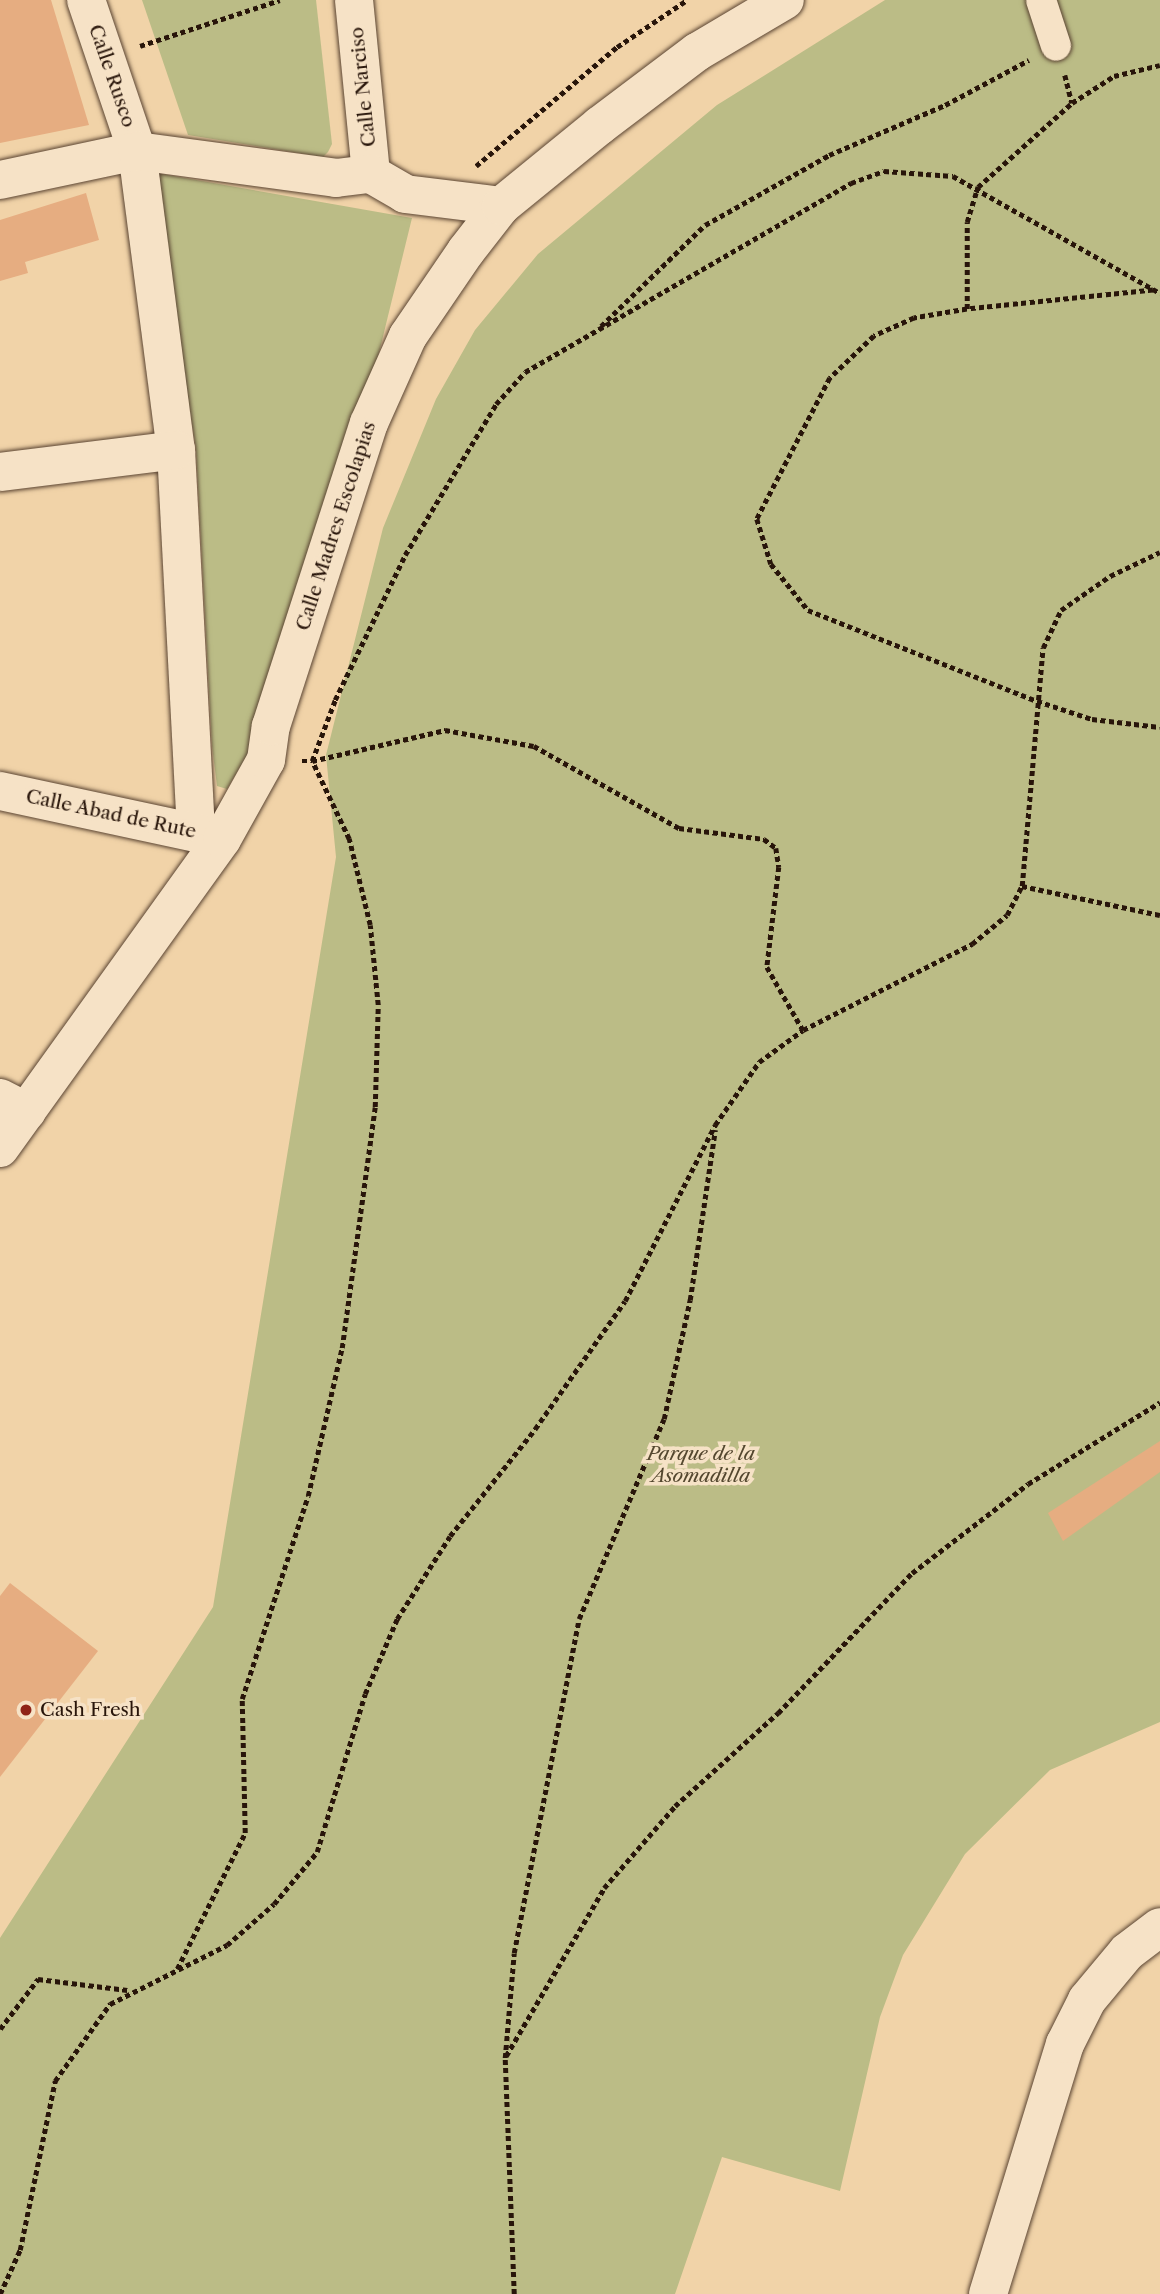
<!DOCTYPE html>
<style>
body{margin:0}
#map{position:relative;width:1160px;height:2294px;overflow:hidden;background:#f1d3a8;font-family:"Libre Caslon Text",serif}
div>[style]{position:absolute}
.green>*{inset:0;background:#bbbc86}
.building>*{inset:0;background:#e6ad81}
.path>*{height:4.5px;margin-top:-2.25px;transform-origin:0;background:repeating-linear-gradient(90deg,#28150a 0 5px,transparent 0 8.5px)}
.roads{filter:drop-shadow(0 0 2px #5a4432) drop-shadow(0 0 2px #5a4432)}
.pedestrian>*{height:30px;margin:-15px;padding:0 15px;transform-origin:15px;border-radius:15px;background:#f6e2c6}
.minor>*{height:38px;margin:-19px;padding:0 19px;transform-origin:19px;border-radius:19px;background:#f6e2c6}
.tertiary>*{height:38px;margin:-19px;padding:0 19px;transform-origin:19px;border-radius:19px;background:#f6e2c6}
.dots>*{width:19px;height:19px;translate:-50% -50%;box-sizing:border-box;border:4px solid #f6e2c6;border-radius:50%}
span{translate:-50% -50%;white-space:nowrap;text-align:center;line-height:1.15;-webkit-text-stroke:7px #f6e2c6;paint-order:stroke}
.street-label{font-size:19px;color:#28150a}
.park-label{font-size:19px;color:#54472f;font-style:italic}
.poi-label{font-size:19px;color:#28150a}
.left{translate:0 -50%;text-align:left}
</style>
<div id="map">
<div class="green">
<div style="clip-path:polygon(142px 0,316px 0,332px 144px,328px 152px,323px 157px,188px 135px)"></div>
<div style="clip-path:polygon(885px 0,1160px 0,1160px 1722px,1050px 1770px,965px 1854px,903px 1955px,880px 2017px,840px 2191px,722px 2157px,675px 2294px,0 2294px,0 1938px,213px 1607px,336px 857px,326px 755px,383px 528px,436px 399px,475px 330px,538px 254px,717px 105px)"></div>
<div style="clip-path:polygon(151px 172px,412px 218px,364px 414px,259px 735px,227px 789px,217px 786px,212px 746px,196px 449px)"></div>
</div>
<div class="building">
<div style="clip-path:polygon(0 0,51px 0,89px 125px,0 143px)"></div>
<div style="clip-path:polygon(86px 193px,99px 240px,25px 262px,28px 273px,0 281px,0 220px)"></div>
<div style="clip-path:polygon(1160px 1441px,1160px 1472px,1063px 1541px,1048px 1513px)"></div>
<div style="clip-path:polygon(10px 1583px,98px 1651px,0 1777px,0 1596px)"></div>
</div>
<div class="path">
<div style="left:140px;top:46px;width:147px;rotate:-18.2deg"></div>
<div style="left:1065px;top:75px;width:29px;rotate:76deg"></div>
<div style="left:476px;top:166px;width:185px;rotate:-40.2deg"></div>
<div style="left:617px;top:47px;width:84px;rotate:-33.9deg"></div>
<div style="left:1153px;top:290px;width:187px;rotate:174.2deg"></div>
<div style="left:967px;top:309px;width:54px;rotate:170.4deg"></div>
<div style="left:914px;top:318px;width:44px;rotate:155.8deg"></div>
<div style="left:874px;top:336px;width:61px;rotate:136.3deg"></div>
<div style="left:830px;top:378px;width:159px;rotate:117.4deg"></div>
<div style="left:757px;top:519px;width:47px;rotate:72.7deg"></div>
<div style="left:771px;top:564px;width:59px;rotate:51.2deg"></div>
<div style="left:808px;top:610px;width:246px;rotate:21.7deg"></div>
<div style="left:1037px;top:701px;width:58px;rotate:18.1deg"></div>
<div style="left:1092px;top:719px;width:68px;rotate:6.7deg"></div>
<div style="left:967px;top:309px;width:87px;rotate:-90deg"></div>
<div style="left:967px;top:222px;width:37px;rotate:-73deg"></div>
<div style="left:978px;top:187px;width:126px;rotate:-41.8deg"></div>
<div style="left:1072px;top:103px;width:50px;rotate:-32.7deg"></div>
<div style="left:1114px;top:76px;width:47px;rotate:-13.4deg"></div>
<div style="left:601px;top:326px;width:145px;rotate:-44.2deg"></div>
<div style="left:705px;top:225px;width:142px;rotate:-29.4deg"></div>
<div style="left:829px;top:155px;width:126px;rotate:-23.3deg"></div>
<div style="left:945px;top:105px;width:95px;rotate:-28.2deg"></div>
<div style="left:302px;top:761px;width:10px"></div>
<div style="left:312px;top:761px;width:65px;rotate:-69.3deg"></div>
<div style="left:335px;top:700px;width:161px;rotate:-64.2deg"></div>
<div style="left:405px;top:555px;width:176px;rotate:-58.9deg"></div>
<div style="left:496px;top:404px;width:43px;rotate:-47.8deg"></div>
<div style="left:525px;top:372px;width:377px;rotate:-30.1deg"></div>
<div style="left:851px;top:183px;width:35px;rotate:-20deg"></div>
<div style="left:884px;top:171px;width:69px;rotate:4.1deg"></div>
<div style="left:953px;top:176px;width:238px;rotate:29.5deg"></div>
<div style="left:1022px;top:886px;width:141px;rotate:11.9deg"></div>
<div style="left:177px;top:1969px;width:152px;rotate:-63.4deg"></div>
<div style="left:245px;top:1833px;width:134px;rotate:-91.3deg"></div>
<div style="left:242px;top:1699px;width:213px;rotate:-72deg"></div>
<div style="left:308px;top:1496px;width:152px;rotate:-77.1deg"></div>
<div style="left:342px;top:1348px;width:243px;rotate:-82.2deg"></div>
<div style="left:375px;top:1107px;width:102px;rotate:-88.3deg"></div>
<div style="left:378px;top:1005px;width:80px;rotate:-95.7deg"></div>
<div style="left:370px;top:925px;width:89px;rotate:-103.7deg"></div>
<div style="left:349px;top:839px;width:86px;rotate:-115.4deg"></div>
<div style="left:312px;top:761px;width:137px;rotate:-13.1deg"></div>
<div style="left:445px;top:730px;width:90px;rotate:10.2deg"></div>
<div style="left:534px;top:746px;width:167px;rotate:29.5deg"></div>
<div style="left:679px;top:828px;width:86px;rotate:7.4deg"></div>
<div style="left:764px;top:839px;width:15px;rotate:37deg"></div>
<div style="left:776px;top:848px;width:19px;rotate:81deg"></div>
<div style="left:779px;top:867px;width:101px;rotate:96.8deg"></div>
<div style="left:767px;top:967px;width:73px;rotate:60.3deg"></div>
<div style="left:0;top:2029px;width:63px;rotate:-52.8deg"></div>
<div style="left:38px;top:1979px;width:90px;rotate:7deg"></div>
<div style="left:506px;top:2056px;width:194px;rotate:-59.7deg"></div>
<div style="left:604px;top:1888px;width:108px;rotate:-49.1deg"></div>
<div style="left:675px;top:1806px;width:139px;rotate:-42.1deg"></div>
<div style="left:778px;top:1713px;width:194px;rotate:-46.3deg"></div>
<div style="left:912px;top:1573px;width:146px;rotate:-37.5deg"></div>
<div style="left:1028px;top:1484px;width:155px;rotate:-31.8deg"></div>
<div style="left:0;top:2294px;width:48px;rotate:-65.6deg"></div>
<div style="left:20px;top:2250px;width:173px;rotate:-78.3deg"></div>
<div style="left:55px;top:2081px;width:95px;rotate:-54.5deg"></div>
<div style="left:110px;top:2004px;width:131px;rotate:-26.8deg"></div>
<div style="left:227px;top:1945px;width:62px;rotate:-41.1deg"></div>
<div style="left:274px;top:1904px;width:67px;rotate:-50.4deg"></div>
<div style="left:317px;top:1852px;width:165px;rotate:-73.1deg"></div>
<div style="left:365px;top:1694px;width:82px;rotate:-66.9deg"></div>
<div style="left:397px;top:1619px;width:98px;rotate:-57.4deg"></div>
<div style="left:450px;top:1536px;width:137px;rotate:-51.5deg"></div>
<div style="left:535px;top:1429px;width:156px;rotate:-54.9deg"></div>
<div style="left:625px;top:1301px;width:198px;rotate:-62.9deg"></div>
<div style="left:715px;top:1125px;width:77px;rotate:-55.1deg"></div>
<div style="left:759px;top:1062px;width:54px;rotate:-36deg"></div>
<div style="left:803px;top:1030px;width:190px;rotate:-27deg"></div>
<div style="left:972px;top:944px;width:45px;rotate:-39.6deg"></div>
<div style="left:1007px;top:915px;width:33px;rotate:-63deg"></div>
<div style="left:1022px;top:886px;width:239px;rotate:-85deg"></div>
<div style="left:1043px;top:648px;width:42px;rotate:-64.7deg"></div>
<div style="left:1061px;top:610px;width:60px;rotate:-34.8deg"></div>
<div style="left:1110px;top:576px;width:55px;rotate:-25.6deg"></div>
<div style="left:514px;top:2294px;width:236px;rotate:-92.2deg"></div>
<div style="left:505px;top:2058px;width:105px;rotate:-85.1deg"></div>
<div style="left:514px;top:1953px;width:340px;rotate:-79deg"></div>
<div style="left:579px;top:1619px;width:217px;rotate:-67deg"></div>
<div style="left:664px;top:1419px;width:122px;rotate:-77.7deg"></div>
<div style="left:690px;top:1300px;width:172px;rotate:-81.6deg"></div>
</div>
<div class="roads">
<div class="pedestrian">
<div style="left:1041px;top:0;width:48px;rotate:71.9deg"></div>
</div>
<div class="minor">
<div style="left:86px;top:0;width:159px;rotate:71.3deg"></div>
<div style="left:137px;top:151px;width:302px;rotate:82.6deg"></div>
<div style="left:176px;top:450px;width:383px;rotate:87deg"></div>
<div style="left:354px;top:0;width:175px;rotate:84.4deg"></div>
<div style="left:0;top:180px;width:140px;rotate:-12deg"></div>
<div style="left:137px;top:151px;width:201px;rotate:7.7deg"></div>
<div style="left:336px;top:178px;width:35px;rotate:-7deg"></div>
<div style="left:371px;top:174px;width:39px;rotate:30deg"></div>
<div style="left:405px;top:194px;width:97px;rotate:7.1deg"></div>
<div style="left:0;top:472px;width:177px;rotate:-7.1deg"></div>
<div style="left:0;top:791px;width:225px;rotate:12.1deg"></div>
<div style="left:0;top:1098px;width:30px;rotate:27deg"></div>
<div style="left:988px;top:2294px;width:262px;rotate:-72.9deg"></div>
<div style="left:1065px;top:2044px;width:49px;rotate:-63.4deg"></div>
<div style="left:1087px;top:2000px;width:62px;rotate:-50.2deg"></div>
<div style="left:1127px;top:1952px;width:41px;rotate:-37.1deg"></div>
</div>
<div class="tertiary">
<div style="left:0;top:1148px;width:380px;rotate:-54.3deg"></div>
<div style="left:222px;top:839px;width:90px;rotate:-60.9deg"></div>
<div style="left:266px;top:760px;width:34px;rotate:-82deg"></div>
<div style="left:271px;top:726px;width:318px;rotate:-72.1deg"></div>
<div style="left:369px;top:423px;width:95px;rotate:-65.9deg"></div>
<div style="left:408px;top:336px;width:103px;rotate:-55.7deg"></div>
<div style="left:466px;top:251px;width:57px;rotate:-52.1deg"></div>
<div style="left:501px;top:206px;width:127px;rotate:-39.2deg"></div>
<div style="left:599px;top:126px;width:123px;rotate:-37.1deg"></div>
<div style="left:697px;top:52px;width:102px;rotate:-30.6deg"></div>
</div>
</div>
<div class="dots">
<div style="left:26px;top:1710px;background:#8f2418"></div>
</div>
<div class="street-label">
<span style="left:112px;top:76px;rotate:71deg">Calle Rusco</span>
<span style="left:363px;top:87px;rotate:-96deg">Calle Narciso</span>
<span style="left:336px;top:526px;rotate:-72deg">Calle Madres Escolapias</span>
<span style="left:111px;top:814px;rotate:12deg">Calle Abad de Rute</span>
</div>
<div class="park-label">
<span style="left:701px;top:1465px">Parque de la<br>Asomadilla</span>
</div>
<div class="poi-label">
<span class="left" style="left:40px;top:1710px">Cash Fresh</span>
</div>
</div>
